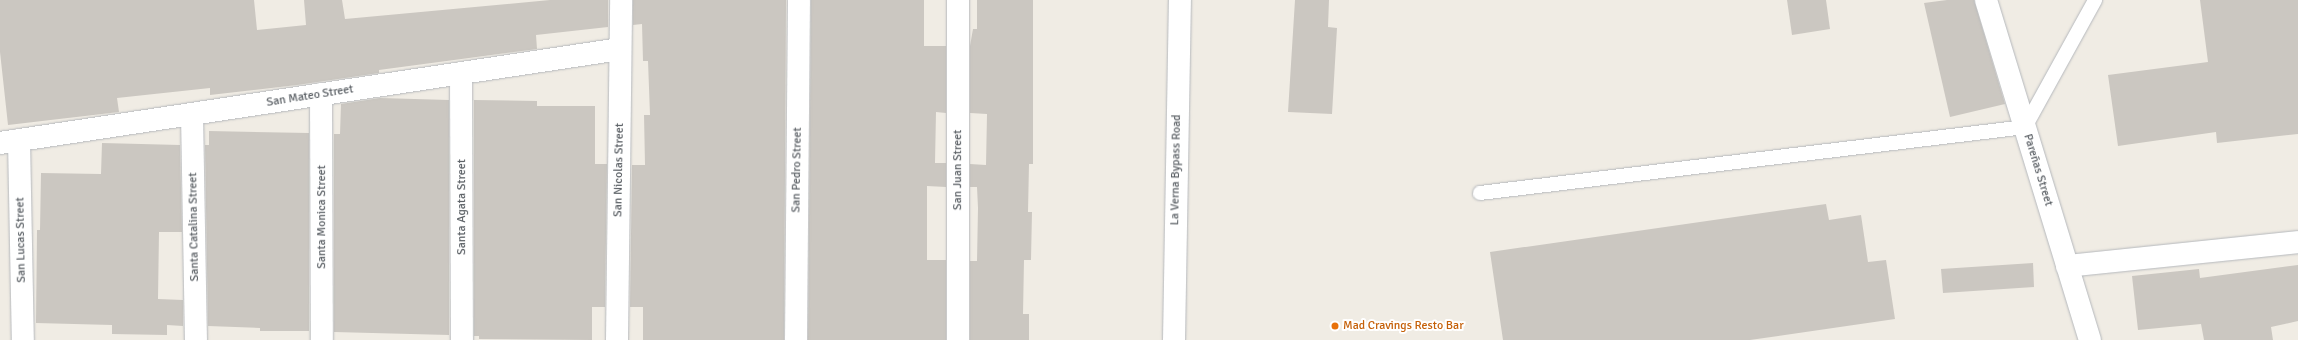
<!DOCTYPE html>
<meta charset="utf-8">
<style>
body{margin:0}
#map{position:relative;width:2298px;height:340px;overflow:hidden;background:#f0ece4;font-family:Signika,sans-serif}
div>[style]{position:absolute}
.building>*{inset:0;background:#cbc7c1}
.roads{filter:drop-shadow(0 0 1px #b5b8bc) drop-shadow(0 0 1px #b5b8bc)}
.service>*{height:14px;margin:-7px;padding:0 7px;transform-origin:7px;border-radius:7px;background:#fff}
.minor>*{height:22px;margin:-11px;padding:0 11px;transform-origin:11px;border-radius:11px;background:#fff}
.tertiary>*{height:22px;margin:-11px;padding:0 11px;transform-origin:11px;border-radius:11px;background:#fff}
.dots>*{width:11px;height:11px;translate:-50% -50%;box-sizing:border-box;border:2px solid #fff;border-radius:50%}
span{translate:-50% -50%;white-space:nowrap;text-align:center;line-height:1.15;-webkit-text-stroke:4px #fff;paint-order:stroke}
.street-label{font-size:12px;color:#5c6166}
.food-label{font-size:12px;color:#c56008}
.left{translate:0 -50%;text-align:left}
</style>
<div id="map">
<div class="building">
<div style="clip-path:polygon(0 0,254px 0,257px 30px,306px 25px,304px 0,342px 0,345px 19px,550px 0,608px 0,608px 27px,536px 35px,537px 49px,379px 70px,379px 73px,297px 85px,210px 95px,210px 88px,117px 98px,119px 112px,8px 125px,0 52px)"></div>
<div style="clip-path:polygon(633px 0,786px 0,784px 340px,643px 340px,643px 307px,630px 307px,632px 165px,645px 165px,644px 115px,650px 115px,648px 61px,643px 61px,642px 24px,633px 25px)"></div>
<div style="clip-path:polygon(811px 0,924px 0,924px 46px,946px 46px,946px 113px,936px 112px,935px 163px,946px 163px,946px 187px,927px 186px,927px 260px,946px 260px,946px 340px,808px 340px)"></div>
<div style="clip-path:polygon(977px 0,1033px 0,1033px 164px,1029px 164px,1028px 212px,1032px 212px,1031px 260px,1024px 260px,1023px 314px,1029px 314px,1029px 340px,970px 340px,970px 261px,977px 261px,978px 208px,977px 187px,970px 187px,970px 164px,986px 165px,987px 114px,970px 113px,970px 46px,973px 29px,977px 29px)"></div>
<div style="clip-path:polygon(1295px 0,1329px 0,1328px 27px,1337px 28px,1332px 114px,1288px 112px)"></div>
<div style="clip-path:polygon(1787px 0,1826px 0,1830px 29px,1792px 35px)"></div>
<div style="clip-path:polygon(1947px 0,1974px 0,2005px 104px,1950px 117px,1924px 3px)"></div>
<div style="clip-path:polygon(2200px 0,2298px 0,2298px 134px,2217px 143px,2216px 132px,2118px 146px,2108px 75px,2208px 62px)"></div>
<div style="clip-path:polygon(380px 98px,449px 100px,449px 335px,334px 332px,334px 134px,340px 134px,341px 104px)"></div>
<div style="clip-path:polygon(474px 100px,537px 101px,537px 106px,595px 106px,595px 164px,607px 164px,605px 307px,592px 307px,592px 340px,479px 339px,479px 336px,474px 336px)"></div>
<div style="clip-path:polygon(209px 131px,309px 133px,309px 331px,260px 331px,260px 328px,208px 326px,205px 145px,209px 145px)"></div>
<div style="clip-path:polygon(102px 143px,180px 145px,182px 232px,159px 232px,158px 299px,183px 300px,183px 326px,167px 325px,167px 335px,112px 334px,112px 325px,36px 323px,37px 230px,40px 230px,41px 173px,101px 174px)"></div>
<div style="clip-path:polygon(1826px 204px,1829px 220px,1861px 215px,1868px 262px,1886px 260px,1895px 319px,1750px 340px,1503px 340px,1490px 252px)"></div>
<div style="clip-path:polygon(2033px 263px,2034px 287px,1943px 293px,1941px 269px)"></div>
<div style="clip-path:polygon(2298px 265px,2298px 321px,2271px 327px,2273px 340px,2204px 340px,2201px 324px,2138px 330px,2132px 276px,2199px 269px,2200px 278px)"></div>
</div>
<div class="roads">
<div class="service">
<div style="left:1480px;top:193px;width:549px;rotate:-6.9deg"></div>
<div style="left:2025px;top:127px;width:145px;rotate:-61.1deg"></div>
</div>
<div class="minor">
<div style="left:958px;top:0;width:340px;rotate:90deg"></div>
<div style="left:1986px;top:0;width:356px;rotate:73deg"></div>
<div style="left:461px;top:73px;width:267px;rotate:89.8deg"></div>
<div style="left:321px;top:94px;width:246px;rotate:89.8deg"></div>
<div style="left:192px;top:114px;width:226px;rotate:89deg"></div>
<div style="left:19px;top:140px;width:200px;rotate:88.9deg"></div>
<div style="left:0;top:143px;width:627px;rotate:-8.62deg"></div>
<div style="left:2067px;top:266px;width:232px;rotate:-5.9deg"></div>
<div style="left:617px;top:340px;width:340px;rotate:-89.3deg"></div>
<div style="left:796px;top:340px;width:340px;rotate:-89.5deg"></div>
</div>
<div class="tertiary">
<div style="left:1174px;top:340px;width:340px;rotate:-89deg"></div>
</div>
</div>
<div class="dots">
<div style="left:1335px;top:326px;background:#e8710a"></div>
</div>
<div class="street-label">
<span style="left:310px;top:96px;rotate:-9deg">San Mateo Street</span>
<span style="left:619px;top:170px;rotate:-89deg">San Nicolas Street</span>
<span style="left:797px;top:170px;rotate:-89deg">San Pedro Street</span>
<span style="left:958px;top:170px;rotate:-90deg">San Juan Street</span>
<span style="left:1176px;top:170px;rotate:-89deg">La Verna Bypass Road</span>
<span style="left:2038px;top:170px;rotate:73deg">Pareñas Street</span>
<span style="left:462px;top:207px;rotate:-90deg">Santa Agata Street</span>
<span style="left:322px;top:217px;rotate:-90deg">Santa Monica Street</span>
<span style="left:194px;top:227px;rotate:-91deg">Santa Catalina Street</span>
<span style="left:21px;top:240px;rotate:-91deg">San Lucas Street</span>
</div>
<div class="food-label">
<span class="left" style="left:1343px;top:326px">Mad Cravings Resto Bar</span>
</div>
</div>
